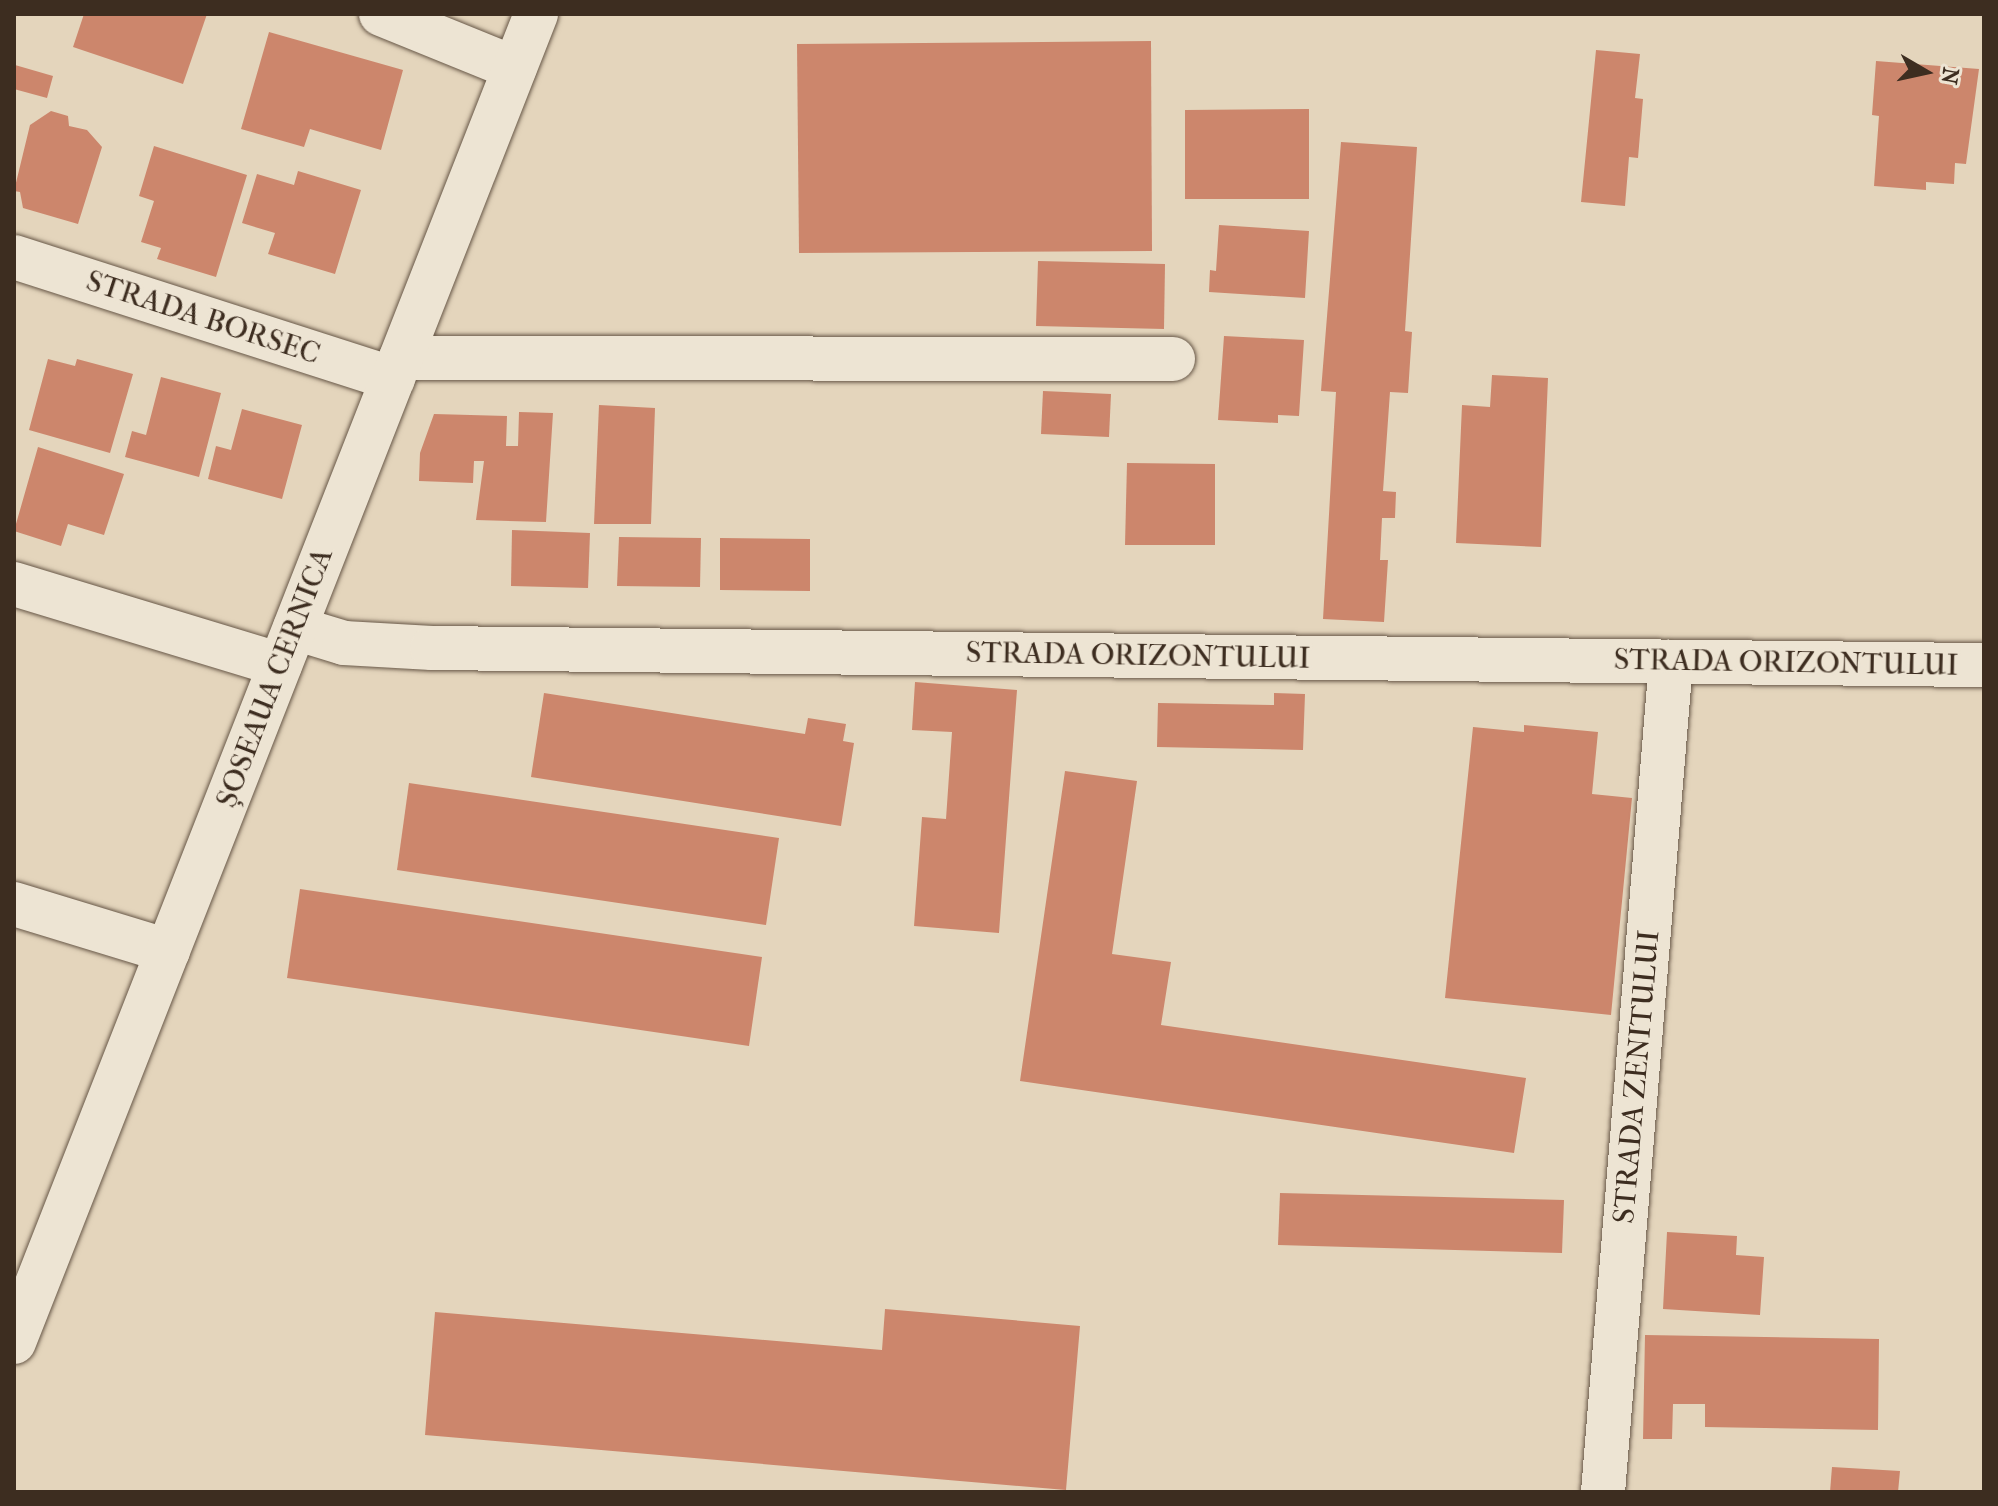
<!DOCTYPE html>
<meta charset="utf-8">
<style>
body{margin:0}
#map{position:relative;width:1998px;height:1506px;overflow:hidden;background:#e4d5bc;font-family:"IM FELL French Canon",serif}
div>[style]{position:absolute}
.building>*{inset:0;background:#cc866c}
.roads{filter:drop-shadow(0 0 2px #675747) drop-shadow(0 0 2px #675747)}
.minor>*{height:44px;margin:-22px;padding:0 22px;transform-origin:22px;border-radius:22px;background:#ede4d3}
span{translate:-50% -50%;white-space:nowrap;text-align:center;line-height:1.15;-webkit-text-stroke:6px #ede4d3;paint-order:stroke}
.street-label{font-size:30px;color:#3d2d20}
.frame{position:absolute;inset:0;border:16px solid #3d2d20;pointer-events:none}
.north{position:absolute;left:1886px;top:32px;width:80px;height:80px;-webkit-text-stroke:6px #ede4d3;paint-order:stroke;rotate:99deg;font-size:22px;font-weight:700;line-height:32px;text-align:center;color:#3d2d20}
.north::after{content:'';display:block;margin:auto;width:28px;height:36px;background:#3d2d20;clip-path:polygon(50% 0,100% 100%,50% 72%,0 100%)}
</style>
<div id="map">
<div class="building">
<div style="clip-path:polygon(84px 14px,207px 14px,183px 84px,73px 47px)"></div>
<div style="clip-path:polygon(269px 32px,403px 70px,381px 150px,310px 129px,304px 147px,241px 129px)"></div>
<div style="clip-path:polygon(1151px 41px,1152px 251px,799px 253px,797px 44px)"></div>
<div style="clip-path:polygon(1596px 50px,1640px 54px,1635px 98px,1643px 99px,1638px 158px,1629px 157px,1625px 206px,1581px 202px)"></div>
<div style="clip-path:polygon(1876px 61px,1979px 69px,1966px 164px,1955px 163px,1954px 184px,1926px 182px,1926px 190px,1874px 186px,1879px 116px,1872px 115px)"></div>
<div style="clip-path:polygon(15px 65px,53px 76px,47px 98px,14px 89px)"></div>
<div style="clip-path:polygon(1309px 109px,1309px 199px,1185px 199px,1185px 110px)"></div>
<div style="clip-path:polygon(51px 111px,68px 116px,69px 126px,87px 130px,102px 147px,78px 224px,23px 208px,20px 192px,14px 191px,30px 125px)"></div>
<div style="clip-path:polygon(1341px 142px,1417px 147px,1405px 331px,1412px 332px,1408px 393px,1390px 392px,1383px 491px,1396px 492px,1395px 518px,1382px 518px,1380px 560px,1388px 560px,1384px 622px,1323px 619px,1336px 392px,1321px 391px)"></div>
<div style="clip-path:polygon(154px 146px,247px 175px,216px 277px,157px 259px,161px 248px,141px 242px,154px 201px,139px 196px)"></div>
<div style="clip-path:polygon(298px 171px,361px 190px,335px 274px,268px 254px,275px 233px,242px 223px,257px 174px,294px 185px)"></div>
<div style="clip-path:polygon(1219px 225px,1309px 231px,1305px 298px,1209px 292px,1210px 270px,1216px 271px)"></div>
<div style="clip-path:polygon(1038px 261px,1165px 264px,1164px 329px,1036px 326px)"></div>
<div style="clip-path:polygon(1224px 336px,1304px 340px,1299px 416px,1278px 415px,1278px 423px,1218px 420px)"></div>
<div style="clip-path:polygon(48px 359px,75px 366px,77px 359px,133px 374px,110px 453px,29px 430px)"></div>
<div style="clip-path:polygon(1492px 375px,1548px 378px,1541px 547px,1456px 543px,1462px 405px,1490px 407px)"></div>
<div style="clip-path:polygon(161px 377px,221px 393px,199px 477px,125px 457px,132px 431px,146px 435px)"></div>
<div style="clip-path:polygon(1043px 391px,1111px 394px,1109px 437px,1041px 434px)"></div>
<div style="clip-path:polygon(599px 405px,655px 408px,651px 524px,594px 524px)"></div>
<div style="clip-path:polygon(242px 409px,302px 425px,282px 499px,208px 479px,216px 446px,231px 450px)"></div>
<div style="clip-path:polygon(519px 412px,553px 413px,546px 522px,476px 520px,484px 461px,474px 461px,473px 483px,419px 481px,420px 453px,434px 414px,507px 416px,506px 446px,518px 446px)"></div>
<div style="clip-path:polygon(38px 447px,124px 474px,104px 535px,68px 524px,61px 546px,14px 531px)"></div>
<div style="clip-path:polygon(1127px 463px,1215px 464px,1215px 545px,1125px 545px)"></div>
<div style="clip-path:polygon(512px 530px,590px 533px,588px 588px,511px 586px)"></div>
<div style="clip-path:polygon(619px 537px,701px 538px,700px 587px,617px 586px)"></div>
<div style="clip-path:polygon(720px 538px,810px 539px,810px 591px,720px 590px)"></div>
<div style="clip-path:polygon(915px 682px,1017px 690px,999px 933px,914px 926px,922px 817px,946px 819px,952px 732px,912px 730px)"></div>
<div style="clip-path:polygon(544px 693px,805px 734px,808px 718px,846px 724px,843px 741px,854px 743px,841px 826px,531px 777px)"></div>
<div style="clip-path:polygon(1274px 693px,1305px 694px,1303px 750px,1157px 747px,1158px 703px,1274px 705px)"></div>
<div style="clip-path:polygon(1524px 725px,1598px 732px,1592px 794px,1632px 798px,1611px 1015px,1445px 998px,1473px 727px,1524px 732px)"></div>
<div style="clip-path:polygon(1065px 771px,1137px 781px,1112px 954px,1171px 962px,1161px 1025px,1526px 1078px,1514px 1153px,1020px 1081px)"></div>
<div style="clip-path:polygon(409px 783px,779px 838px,766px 925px,397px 870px)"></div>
<div style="clip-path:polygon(300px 889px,762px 957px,749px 1046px,287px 978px)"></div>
<div style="clip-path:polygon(1280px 1193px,1564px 1200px,1562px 1253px,1278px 1245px)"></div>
<div style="clip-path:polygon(1667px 1232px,1737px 1236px,1736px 1255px,1764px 1257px,1760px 1315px,1663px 1309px)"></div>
<div style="clip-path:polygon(885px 1309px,1080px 1326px,1066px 1490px,425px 1435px,435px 1312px,882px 1350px)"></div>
<div style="clip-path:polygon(1645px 1335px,1879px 1339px,1878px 1430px,1705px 1427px,1705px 1404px,1673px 1404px,1672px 1439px,1643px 1439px)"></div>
<div style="clip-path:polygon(1832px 1467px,1900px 1471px,1898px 1492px,1830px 1492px)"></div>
</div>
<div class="roads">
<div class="minor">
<div style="left:381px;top:14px;width:144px;rotate:22.1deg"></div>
<div style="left:14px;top:257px;width:398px;rotate:17.8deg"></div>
<div style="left:401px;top:358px;width:772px;rotate:0.07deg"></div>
<div style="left:14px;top:584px;width:278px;rotate:16.9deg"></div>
<div style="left:295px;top:628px;width:51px;rotate:17deg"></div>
<div style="left:344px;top:643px;width:88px;rotate:3.3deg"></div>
<div style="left:432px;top:648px;width:1552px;rotate:0.63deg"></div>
<div style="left:14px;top:904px;width:161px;rotate:17deg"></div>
<div style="left:14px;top:1342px;width:1427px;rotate:-68.54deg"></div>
<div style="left:1603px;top:1492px;width:833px;rotate:-85.32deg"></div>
</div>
</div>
<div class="street-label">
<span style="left:203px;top:318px;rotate:18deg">STRADA BORSEC</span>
<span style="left:1138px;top:656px;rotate:1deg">STRADA ORIZONTULUI</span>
<span style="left:1786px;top:663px;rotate:1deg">STRADA ORIZONTULUI</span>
<span style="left:275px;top:678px;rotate:-69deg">ȘOSEAUA CERNICA</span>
<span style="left:1637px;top:1077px;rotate:-85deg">STRADA ZENITULUI</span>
</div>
<div class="frame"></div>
<div class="north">N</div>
</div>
